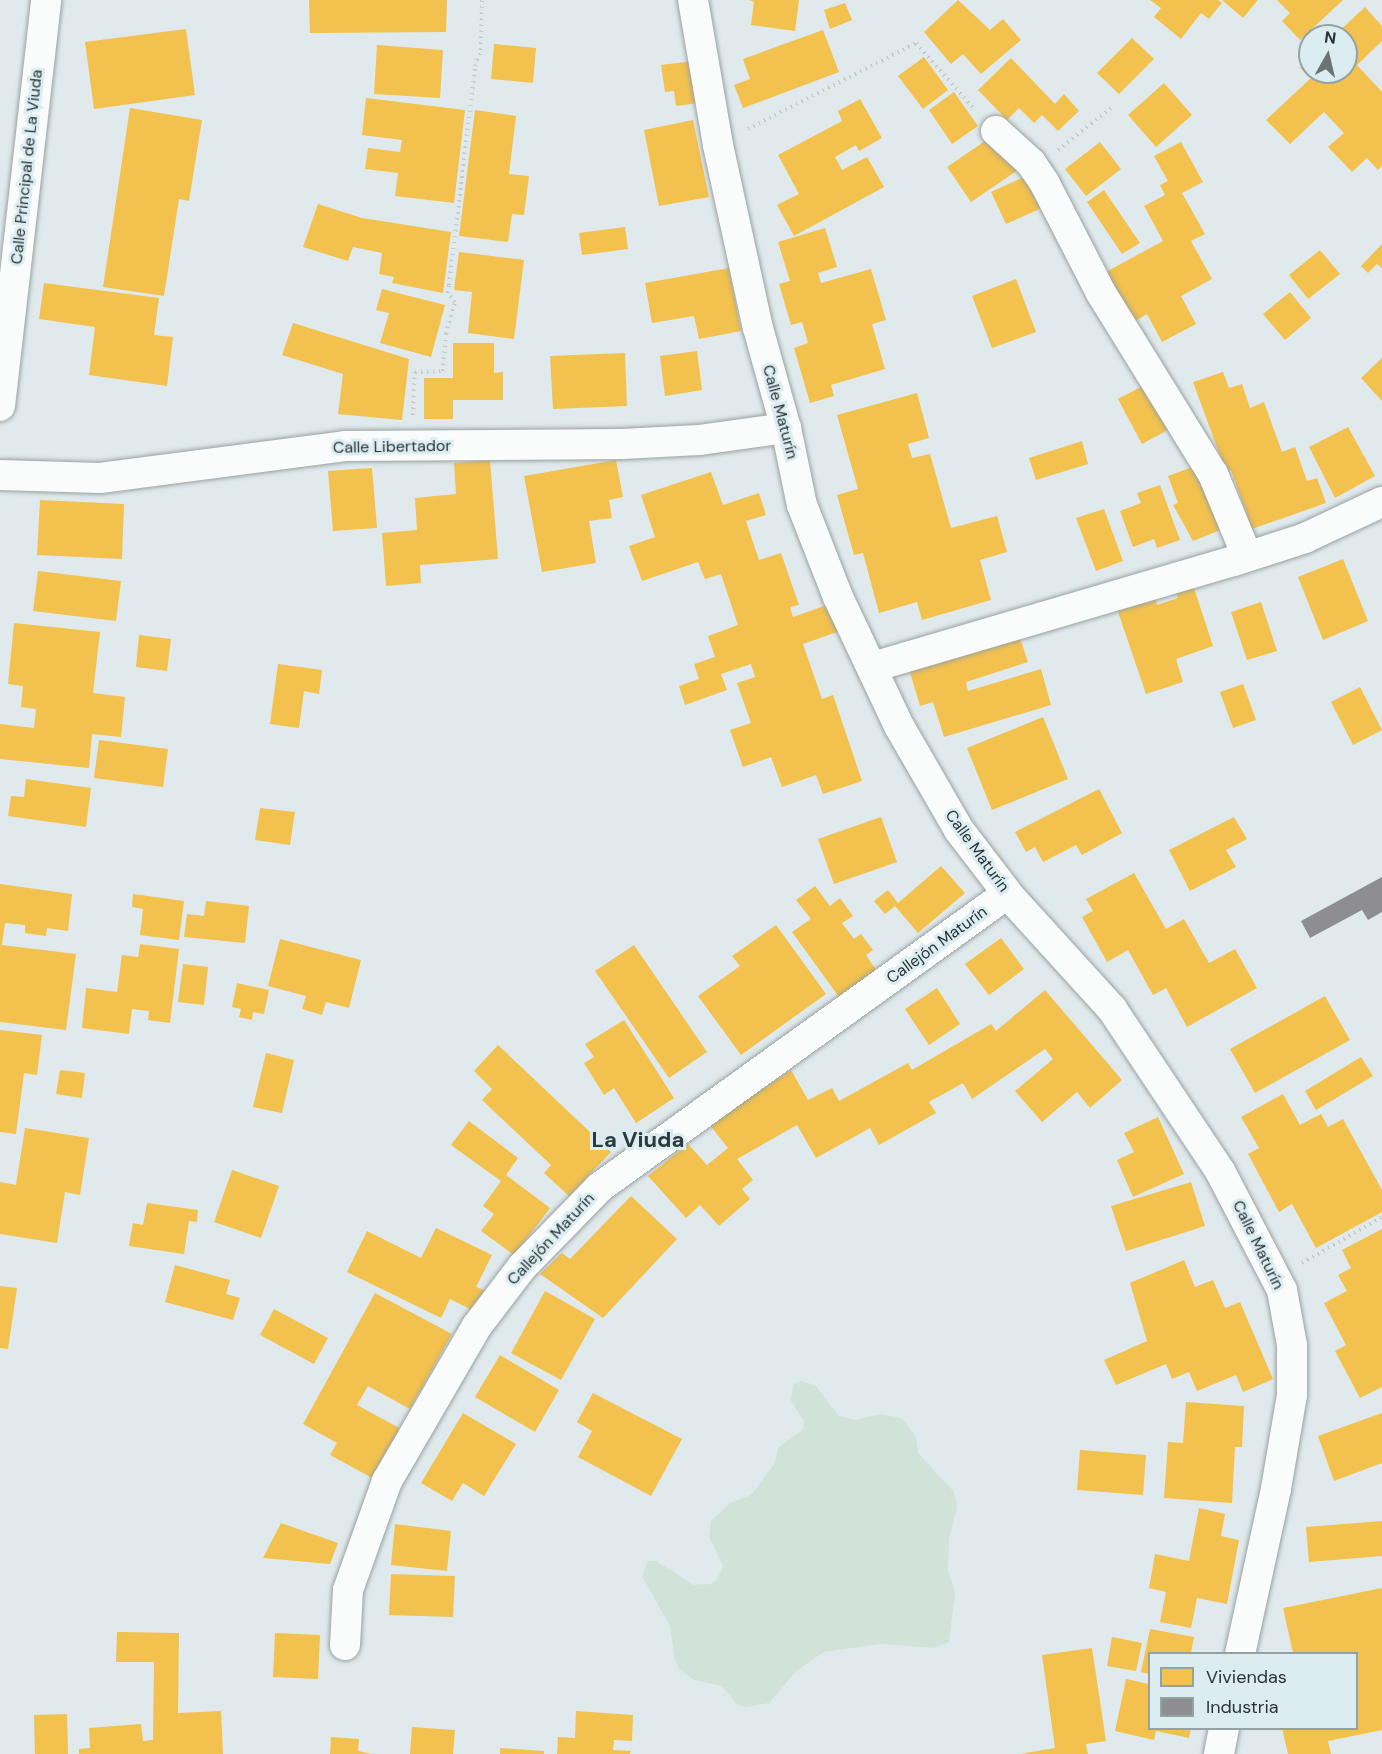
<!DOCTYPE html>
<meta charset="utf-8">
<style>
body{margin:0}
#map{position:relative;width:1382px;height:1754px;overflow:hidden;background:#e0eaec;font-family:"DM Sans",sans-serif}
div>[style]{position:absolute}
.green>*{inset:0;background:#d1e3d8}
.homes>*{inset:0;background:#f2c14e}
.industry>*{inset:0;background:#8d8d92}
.path>*{height:4px;margin-top:-2px;transform-origin:0;background:repeating-linear-gradient(90deg,#c7cacb 0 1.5px,transparent 0 6px)}
.roads{filter:drop-shadow(0 0 2px #9aa1a3) drop-shadow(0 0 2px #9aa1a3)}
.street>*{height:30px;margin:-15px;padding:0 15px;transform-origin:15px;border-radius:15px;background:#fafcfc}
span{translate:-50% -50%;white-space:nowrap;text-align:center;line-height:1.15;-webkit-text-stroke:6px #dbedf1;paint-order:stroke}
.street-label{font-size:16px;color:#2b3234}
.district-label{font-size:22px;color:#2b3a3d;font-weight:700}
.legend{position:absolute;left:1148px;top:1652px;width:210px;height:78px;box-sizing:border-box;background:#dbedf1;border:2px solid #95a2a5;margin:0;padding:8px 10px;list-style:none;font-size:18px;color:#2b3234}
.legend li{display:flex;align-items:center;gap:12px;height:30px}
.legend b{width:30px;border:2px solid #95a2a5}
.north{position:absolute;left:1298px;top:24px;width:60px;height:60px;box-sizing:border-box;background:#dbedf1;border:2px solid #95a2a5;border-radius:50%;rotate:8deg;font-size:16px;font-weight:700;line-height:24px;text-align:center;color:#2b3234}
.north::after{content:'';display:block;margin:auto;width:21px;height:27px;background:#6a7274;clip-path:polygon(50% 0,100% 100%,50% 72%,0 100%)}
</style>
<div id="map">
<div class="green">
<div style="clip-path:polygon(800px 1381px,815px 1385px,839px 1416px,855px 1420px,880px 1414px,902px 1418px,916px 1437px,918px 1453px,954px 1492px,957px 1508px,949px 1538px,948px 1570px,955px 1593px,949px 1642px,933px 1648px,881px 1644px,824px 1652px,796px 1671px,769px 1703px,746px 1707px,738px 1705px,722px 1686px,694px 1680px,680px 1670px,675px 1661px,670px 1626px,642px 1576px,648px 1561px,656px 1561px,694px 1585px,711px 1584px,717px 1580px,723px 1566px,709px 1537px,711px 1521px,730px 1503px,751px 1495px,775px 1463px,778px 1448px,803px 1429px,804px 1421px,791px 1401px,793px 1385px)"></div>
</div>
<div class="homes">
<div style="clip-path:polygon(309px 0,447px 0,446px 32px,310px 33px)"></div>
<div style="clip-path:polygon(749px 0,799px 0,795px 31px,751px 25px,754px 2px)"></div>
<div style="clip-path:polygon(958px 0,990px 30px,1003px 19px,1021px 40px,981px 74px,963px 54px,951px 64px,924px 32px)"></div>
<div style="clip-path:polygon(1150px 0,1218px 0,1222px 3px,1209px 19px,1201px 13px,1181px 39px,1154px 17px,1161px 8px)"></div>
<div style="clip-path:polygon(1222px 0,1258px 0,1243px 18px)"></div>
<div style="clip-path:polygon(1277px 0,1343px 0,1300px 40px,1282px 21px,1290px 13px)"></div>
<div style="clip-path:polygon(845px 3px,852px 20px,830px 29px,824px 10px)"></div>
<div style="clip-path:polygon(1365px 7px,1382px 26px,1382px 41px,1357px 65px,1382px 92px,1382px 166px,1378px 170px,1367px 158px,1352px 172px,1328px 147px,1344px 133px,1324px 112px,1290px 144px,1266px 120px,1311px 78px,1300px 68px,1310px 59px,1310px 72px,1346px 72px,1346px 36px,1334px 36px)"></div>
<div style="clip-path:polygon(186px 29px,195px 95px,94px 109px,85px 42px)"></div>
<div style="clip-path:polygon(823px 30px,839px 72px,743px 108px,734px 85px,750px 79px,743px 59px)"></div>
<div style="clip-path:polygon(1132px 38px,1154px 59px,1119px 94px,1097px 73px)"></div>
<div style="clip-path:polygon(494px 44px,536px 48px,533px 83px,491px 79px)"></div>
<div style="clip-path:polygon(377px 45px,443px 50px,440px 98px,374px 94px)"></div>
<div style="clip-path:polygon(924px 57px,948px 90px,923px 109px,898px 76px)"></div>
<div style="clip-path:polygon(1011px 58px,1055px 104px,1064px 94px,1079px 111px,1058px 131px,1042px 115px,1034px 123px,1019px 108px,1007px 120px,978px 90px)"></div>
<div style="clip-path:polygon(701px 60px,706px 102px,676px 106px,674px 91px,665px 92px,661px 65px)"></div>
<div style="clip-path:polygon(1164px 83px,1192px 115px,1156px 147px,1128px 115px)"></div>
<div style="clip-path:polygon(954px 92px,978px 126px,952px 144px,929px 110px)"></div>
<div style="clip-path:polygon(366px 98px,465px 110px,454px 203px,395px 196px,398px 173px,365px 169px,368px 148px,400px 152px,402px 140px,362px 135px)"></div>
<div style="clip-path:polygon(860px 99px,882px 138px,859px 151px,856px 145px,835px 157px,842px 170px,867px 157px,884px 187px,794px 236px,777px 205px,799px 194px,778px 155px,842px 121px,838px 111px)"></div>
<div style="clip-path:polygon(130px 108px,202px 120px,189px 201px,179px 199px,164px 296px,103px 287px)"></div>
<div style="clip-path:polygon(475px 110px,516px 116px,509px 174px,529px 176px,524px 215px,512px 214px,508px 242px,459px 236px)"></div>
<div style="clip-path:polygon(693px 120px,709px 197px,659px 206px,644px 130px)"></div>
<div style="clip-path:polygon(994px 135px,1018px 170px,971px 202px,947px 167px)"></div>
<div style="clip-path:polygon(1100px 142px,1121px 169px,1086px 196px,1065px 169px)"></div>
<div style="clip-path:polygon(1181px 142px,1203px 182px,1182px 193px,1205px 234px,1191px 241px,1212px 279px,1181px 296px,1196px 324px,1162px 342px,1147px 314px,1134px 322px,1106px 272px,1163px 241px,1144px 206px,1165px 195px,1160px 185px,1168px 181px,1154px 156px)"></div>
<div style="clip-path:polygon(1028px 175px,1044px 207px,1006px 224px,991px 192px)"></div>
<div style="clip-path:polygon(1104px 190px,1140px 243px,1122px 254px,1087px 202px)"></div>
<div style="clip-path:polygon(318px 204px,362px 218px,451px 232px,443px 293px,392px 283px,394px 277px,379px 274px,382px 253px,353px 247px,348px 261px,303px 247px)"></div>
<div style="clip-path:polygon(625px 227px,628px 249px,582px 255px,579px 233px)"></div>
<div style="clip-path:polygon(825px 228px,837px 267px,818px 273px,821px 283px,871px 269px,886px 320px,872px 324px,885px 369px,831px 385px,834px 396px,810px 403px,794px 348px,808px 343px,802px 322px,791px 325px,779px 284px,790px 281px,778px 242px)"></div>
<div style="clip-path:polygon(1382px 244px,1382px 268px,1377px 264px,1368px 273px,1361px 266px)"></div>
<div style="clip-path:polygon(1320px 250px,1340px 274px,1308px 299px,1289px 275px)"></div>
<div style="clip-path:polygon(459px 252px,524px 260px,514px 339px,468px 333px,472px 292px,454px 290px)"></div>
<div style="clip-path:polygon(729px 268px,741px 331px,699px 339px,694px 316px,652px 323px,645px 283px)"></div>
<div style="clip-path:polygon(1016px 279px,1036px 332px,992px 348px,972px 296px)"></div>
<div style="clip-path:polygon(44px 283px,159px 298px,154px 335px,173px 337px,167px 386px,89px 375px,95px 327px,39px 319px)"></div>
<div style="clip-path:polygon(382px 289px,445px 305px,431px 357px,380px 343px,389px 313px,376px 310px)"></div>
<div style="clip-path:polygon(1290px 292px,1311px 318px,1285px 340px,1263px 314px)"></div>
<div style="clip-path:polygon(293px 323px,409px 359px,402px 420px,338px 414px,343px 374px,282px 355px)"></div>
<div style="clip-path:polygon(453px 343px,494px 343px,494px 373px,503px 372px,503px 400px,453px 400px,453px 419px,424px 419px,424px 378px,453px 378px)"></div>
<div style="clip-path:polygon(697px 351px,702px 390px,665px 396px,660px 356px)"></div>
<div style="clip-path:polygon(625px 353px,627px 406px,553px 409px,550px 356px)"></div>
<div style="clip-path:polygon(1382px 358px,1382px 401px,1361px 378px)"></div>
<div style="clip-path:polygon(1223px 372px,1229px 388px,1242px 384px,1250px 408px,1264px 402px,1282px 452px,1295px 447px,1307px 481px,1317px 478px,1326px 503px,1252px 529px,1231px 470px,1226px 472px,1193px 382px)"></div>
<div style="clip-path:polygon(1152px 381px,1175px 426px,1142px 444px,1118px 399px)"></div>
<div style="clip-path:polygon(917px 393px,929px 438px,908px 444px,912px 458px,930px 454px,951px 528px,997px 516px,1007px 552px,980px 560px,991px 600px,922px 620px,917px 602px,879px 613px,863px 553px,854px 555px,837px 495px,858px 489px,837px 415px)"></div>
<div style="clip-path:polygon(1348px 427px,1375px 476px,1335px 498px,1309px 447px)"></div>
<div style="clip-path:polygon(1082px 441px,1088px 464px,1036px 480px,1029px 458px)"></div>
<div style="clip-path:polygon(490px 460px,498px 559px,420px 565px,421px 583px,386px 586px,382px 533px,417px 530px,415px 498px,456px 494px,454px 463px)"></div>
<div style="clip-path:polygon(616px 460px,623px 497px,609px 500px,612px 518px,589px 521px,596px 563px,542px 572px,524px 476px)"></div>
<div style="clip-path:polygon(1203px 463px,1228px 527px,1193px 541px,1173px 505px,1178px 503px,1168px 476px)"></div>
<div style="clip-path:polygon(372px 468px,377px 528px,333px 531px,328px 471px)"></div>
<div style="clip-path:polygon(711px 472px,723px 505px,759px 493px,766px 515px,746px 521px,759px 560px,781px 553px,799px 605px,790px 607px,793px 617px,830px 604px,840px 631px,803px 644px,822px 699px,833px 695px,862px 781px,823px 794px,816px 775px,782px 787px,771px 757px,743px 767px,730px 730px,751px 723px,737px 683px,755px 677px,751px 664px,721px 674px,727px 690px,685px 705px,679px 686px,699px 679px,694px 664px,715px 657px,708px 636px,738px 625px,721px 574px,705px 579px,698px 562px,642px 581px,629px 546px,655px 537px,641px 495px)"></div>
<div style="clip-path:polygon(1160px 485px,1180px 540px,1157px 548px,1154px 539px,1133px 547px,1120px 511px,1141px 503px,1137px 493px)"></div>
<div style="clip-path:polygon(40px 500px,124px 504px,122px 559px,37px 555px)"></div>
<div style="clip-path:polygon(1104px 509px,1123px 561px,1096px 571px,1076px 518px)"></div>
<div style="clip-path:polygon(1343px 559px,1368px 621px,1323px 640px,1298px 577px)"></div>
<div style="clip-path:polygon(38px 571px,121px 581px,116px 621px,33px 611px)"></div>
<div style="clip-path:polygon(1193px 585px,1213px 646px,1176px 659px,1183px 682px,1146px 694px,1116px 606px,1154px 594px,1157px 605px,1178px 598px,1175px 590px)"></div>
<div style="clip-path:polygon(1261px 602px,1277px 651px,1247px 660px,1231px 612px)"></div>
<div style="clip-path:polygon(14px 623px,100px 632px,93px 693px,125px 697px,121px 737px,92px 734px,89px 768px,0 759px,0 724px,34px 728px,36px 709px,21px 707px,23px 686px,8px 684px)"></div>
<div style="clip-path:polygon(1016px 626px,1028px 662px,966px 682px,968px 691px,1041px 669px,1051px 705px,944px 737px,933px 702px,920px 706px,906px 659px)"></div>
<div style="clip-path:polygon(139px 635px,171px 639px,167px 671px,136px 667px)"></div>
<div style="clip-path:polygon(278px 664px,322px 670px,319px 694px,304px 691px,299px 728px,270px 724px)"></div>
<div style="clip-path:polygon(1243px 684px,1256px 720px,1233px 728px,1220px 692px)"></div>
<div style="clip-path:polygon(1360px 687px,1382px 730px,1353px 745px,1331px 702px)"></div>
<div style="clip-path:polygon(1043px 717px,1068px 779px,992px 810px,967px 748px)"></div>
<div style="clip-path:polygon(99px 740px,168px 749px,163px 787px,94px 778px)"></div>
<div style="clip-path:polygon(26px 779px,91px 788px,86px 827px,8px 816px,11px 796px,24px 797px)"></div>
<div style="clip-path:polygon(1099px 789px,1122px 833px,1082px 855px,1076px 845px,1043px 862px,1035px 847px,1026px 852px,1015px 832px)"></div>
<div style="clip-path:polygon(260px 808px,295px 812px,290px 845px,255px 840px)"></div>
<div style="clip-path:polygon(881px 817px,897px 862px,834px 884px,818px 839px)"></div>
<div style="clip-path:polygon(1234px 817px,1247px 839px,1226px 850px,1236px 867px,1190px 891px,1169px 850px)"></div>
<div style="clip-path:polygon(941px 866px,965px 893px,918px 933px,895px 906px,885px 914px,874px 901px,888px 890px,898px 903px)"></div>
<div style="clip-path:polygon(1134px 873px,1166px 929px,1184px 919px,1209px 963px,1235px 949px,1257px 988px,1187px 1027px,1166px 988px,1153px 995px,1128px 950px,1107px 962px,1082px 917px,1093px 911px,1086px 899px)"></div>
<div style="clip-path:polygon(0 884px,72px 894px,68px 931px,47px 928px,46px 936px,25px 933px,25px 925px,5px 923px,2px 945px,76px 954px,66px 1030px,0 1022px)"></div>
<div style="clip-path:polygon(815px 886px,830px 906px,840px 898px,853px 916px,842px 923px,854px 939px,861px 934px,873px 950px,866px 955px,876px 970px,839px 997px,792px 932px,811px 919px,796px 900px)"></div>
<div style="clip-path:polygon(133px 894px,184px 901px,179px 940px,140px 935px,143px 909px,132px 907px)"></div>
<div style="clip-path:polygon(206px 901px,249px 906px,245px 943px,184px 937px,187px 914px,204px 916px)"></div>
<div style="clip-path:polygon(776px 925px,826px 994px,741px 1055px,698px 996px,740px 966px,732px 956px)"></div>
<div style="clip-path:polygon(1001px 938px,1024px 969px,989px 995px,965px 964px)"></div>
<div style="clip-path:polygon(280px 939px,361px 960px,349px 1008px,326px 1002px,322px 1015px,302px 1009px,306px 996px,268px 986px)"></div>
<div style="clip-path:polygon(140px 944px,179px 949px,170px 1023px,148px 1020px,149px 1011px,132px 1009px,129px 1034px,82px 1028px,86px 988px,117px 992px,122px 955px,138px 957px)"></div>
<div style="clip-path:polygon(634px 945px,707px 1052px,669px 1078px,595px 971px)"></div>
<div style="clip-path:polygon(183px 964px,208px 967px,204px 1005px,178px 1002px)"></div>
<div style="clip-path:polygon(237px 983px,269px 990px,264px 1014px,253px 1012px,252px 1020px,239px 1017px,241px 1009px,232px 1007px)"></div>
<div style="clip-path:polygon(937px 988px,960px 1024px,929px 1045px,905px 1009px)"></div>
<div style="clip-path:polygon(1045px 990px,1122px 1080px,1090px 1108px,1077px 1092px,1042px 1122px,1015px 1091px,1053px 1059px,1045px 1049px,972px 1099px,963px 1083px,929px 1102px,936px 1113px,879px 1145px,870px 1128px,816px 1158px,797px 1125px,737px 1159px,753px 1180px,742px 1189px,750px 1199px,719px 1226px,700px 1205px,686px 1218px,648px 1176px,688px 1144px,707px 1165px,728px 1148px,709px 1124px,791px 1070px,808px 1100px,832px 1088px,839px 1101px,908px 1063px,912px 1070px,991px 1024px,996px 1031px)"></div>
<div style="clip-path:polygon(1325px 996px,1350px 1040px,1255px 1093px,1230px 1049px)"></div>
<div style="clip-path:polygon(624px 1020px,674px 1098px,636px 1123px,614px 1088px,604px 1095px,584px 1063px,594px 1057px,585px 1044px)"></div>
<div style="clip-path:polygon(0 1030px,42px 1035px,37px 1075px,24px 1073px,16px 1134px,0 1132px)"></div>
<div style="clip-path:polygon(498px 1045px,611px 1152px,569px 1196px,544px 1173px,551px 1165px,482px 1100px,492px 1089px,474px 1071px)"></div>
<div style="clip-path:polygon(266px 1053px,294px 1060px,282px 1113px,253px 1107px)"></div>
<div style="clip-path:polygon(1361px 1057px,1373px 1076px,1316px 1110px,1305px 1091px)"></div>
<div style="clip-path:polygon(60px 1070px,85px 1073px,82px 1098px,56px 1094px)"></div>
<div style="clip-path:polygon(1283px 1094px,1300px 1125px,1321px 1114px,1328px 1127px,1343px 1119px,1382px 1190px,1382px 1212px,1316px 1248px,1292px 1204px,1279px 1212px,1248px 1154px,1259px 1148px,1241px 1117px)"></div>
<div style="clip-path:polygon(1158px 1117px,1184px 1174px,1133px 1197px,1117px 1160px,1134px 1152px,1124px 1133px)"></div>
<div style="clip-path:polygon(469px 1121px,518px 1158px,506px 1175px,550px 1208px,514px 1255px,481px 1231px,494px 1214px,483px 1206px,501px 1181px,451px 1145px)"></div>
<div style="clip-path:polygon(25px 1128px,89px 1138px,80px 1195px,65px 1192px,57px 1243px,0 1234px,0 1182px,16px 1185px)"></div>
<div style="clip-path:polygon(232px 1170px,279px 1186px,261px 1238px,214px 1222px)"></div>
<div style="clip-path:polygon(1191px 1182px,1205px 1226px,1126px 1251px,1111px 1206px)"></div>
<div style="clip-path:polygon(631px 1196px,677px 1239px,603px 1318px,540px 1274px,562px 1253px,570px 1259px)"></div>
<div style="clip-path:polygon(147px 1203px,198px 1210px,197px 1222px,189px 1221px,184px 1254px,129px 1246px,133px 1223px,143px 1225px)"></div>
<div style="clip-path:polygon(436px 1228px,492px 1255px,476px 1287px,484px 1290px,474px 1311px,450px 1299px,441px 1318px,347px 1272px,367px 1231px,421px 1258px)"></div>
<div style="clip-path:polygon(1382px 1229px,1382px 1387px,1360px 1398px,1335px 1351px,1346px 1345px,1324px 1303px,1347px 1291px,1338px 1275px,1351px 1268px,1342px 1250px)"></div>
<div style="clip-path:polygon(1184px 1260px,1195px 1287px,1213px 1280px,1225px 1308px,1240px 1302px,1273px 1379px,1243px 1392px,1236px 1375px,1197px 1391px,1189px 1372px,1172px 1379px,1166px 1364px,1116px 1385px,1104px 1360px,1147px 1341px,1130px 1283px)"></div>
<div style="clip-path:polygon(175px 1265px,230px 1280px,226px 1294px,240px 1298px,233px 1320px,165px 1302px)"></div>
<div style="clip-path:polygon(0 1286px,17px 1288px,8px 1349px,0 1348px)"></div>
<div style="clip-path:polygon(545px 1291px,595px 1319px,561px 1380px,511px 1353px)"></div>
<div style="clip-path:polygon(375px 1293px,452px 1334px,410px 1409px,368px 1386px,357px 1405px,401px 1429px,374px 1479px,330px 1455px,337px 1443px,303px 1424px)"></div>
<div style="clip-path:polygon(274px 1309px,328px 1338px,314px 1364px,260px 1335px)"></div>
<div style="clip-path:polygon(500px 1355px,559px 1390px,535px 1432px,475px 1397px)"></div>
<div style="clip-path:polygon(593px 1393px,682px 1439px,651px 1496px,578px 1457px,592px 1431px,577px 1422px)"></div>
<div style="clip-path:polygon(1186px 1402px,1244px 1406px,1242px 1447px,1235px 1447px,1232px 1503px,1164px 1498px,1168px 1442px,1183px 1443px)"></div>
<div style="clip-path:polygon(463px 1413px,516px 1444px,484px 1496px,463px 1483px,452px 1501px,421px 1483px)"></div>
<div style="clip-path:polygon(1382px 1413px,1382px 1463px,1334px 1481px,1318px 1436px)"></div>
<div style="clip-path:polygon(1080px 1450px,1146px 1455px,1143px 1495px,1077px 1490px)"></div>
<div style="clip-path:polygon(1199px 1508px,1225px 1514px,1221px 1536px,1239px 1540px,1227px 1604px,1197px 1598px,1191px 1628px,1160px 1622px,1166px 1592px,1149px 1588px,1155px 1554px,1189px 1561px)"></div>
<div style="clip-path:polygon(1382px 1521px,1382px 1556px,1309px 1562px,1306px 1527px)"></div>
<div style="clip-path:polygon(281px 1523px,338px 1543px,330px 1564px,263px 1558px)"></div>
<div style="clip-path:polygon(395px 1524px,451px 1531px,447px 1571px,391px 1565px)"></div>
<div style="clip-path:polygon(391px 1574px,455px 1576px,453px 1617px,389px 1615px)"></div>
<div style="clip-path:polygon(1382px 1588px,1382px 1730px,1328px 1741px,1331px 1754px,1288px 1754px,1282px 1728px,1356px 1728px,1356px 1654px,1293px 1653px,1283px 1608px)"></div>
<div style="clip-path:polygon(1150px 1629px,1194px 1637px,1191px 1653px,1149px 1653px,1149px 1674px,1141px 1672px)"></div>
<div style="clip-path:polygon(117px 1632px,179px 1633px,178px 1713px,221px 1711px,223px 1754px,79px 1754px,79px 1749px,90px 1748px,89px 1728px,141px 1724px,143px 1741px,153px 1740px,154px 1662px,116px 1662px)"></div>
<div style="clip-path:polygon(275px 1633px,320px 1635px,318px 1679px,273px 1677px)"></div>
<div style="clip-path:polygon(1112px 1637px,1142px 1643px,1136px 1671px,1107px 1666px)"></div>
<div style="clip-path:polygon(1092px 1648px,1106px 1741px,1086px 1744px,1088px 1754px,1020px 1754px,1055px 1748px,1042px 1655px)"></div>
<div style="clip-path:polygon(1126px 1679px,1149px 1684px,1150px 1728px,1191px 1728px,1189px 1738px,1156px 1731px,1154px 1740px,1115px 1731px)"></div>
<div style="clip-path:polygon(576px 1711px,633px 1715px,632px 1741px,614px 1740px,613px 1750px,631px 1751px,630px 1754px,557px 1754px,558px 1737px,575px 1738px)"></div>
<div style="clip-path:polygon(67px 1714px,68px 1754px,35px 1754px,34px 1715px)"></div>
<div style="clip-path:polygon(412px 1727px,455px 1730px,453px 1754px,410px 1754px)"></div>
<div style="clip-path:polygon(331px 1737px,359px 1739px,358px 1751px,372px 1754px,330px 1754px)"></div>
<div style="clip-path:polygon(500px 1748px,544px 1751px,544px 1754px,500px 1754px)"></div>
</div>
<div class="industry">
<div style="clip-path:polygon(1382px 877px,1382px 912px,1368px 920px,1362px 910px,1310px 938px,1301px 921px)"></div>
</div>
<div class="path">
<div style="left:748px;top:129px;width:189px;rotate:-27.1deg"></div>
<div style="left:916px;top:43px;width:89px;rotate:48.6deg"></div>
<div style="left:1058px;top:150px;width:68px;rotate:-38.4deg"></div>
<div style="left:413px;top:415px;width:43px;rotate:-87.3deg"></div>
<div style="left:415px;top:372px;width:28px;rotate:-2deg"></div>
<div style="left:443px;top:371px;width:37px;rotate:-85deg"></div>
<div style="left:446px;top:334px;width:33px;rotate:-74deg"></div>
<div style="left:455px;top:302px;width:11px;rotate:-128deg"></div>
<div style="left:448px;top:293px;width:8px;rotate:-83deg"></div>
<div style="left:449px;top:285px;width:221px;rotate:-83.2deg"></div>
<div style="left:475px;top:66px;width:17px;rotate:-69deg"></div>
<div style="left:481px;top:50px;width:50px;rotate:-88.9deg"></div>
<div style="left:1302px;top:1263px;width:92px;rotate:-29.9deg"></div>
</div>
<div class="roads">
<div class="street">
<div style="left:693px;top:0;width:147px;rotate:80.2deg"></div>
<div style="left:718px;top:145px;width:187px;rotate:77.7deg"></div>
<div style="left:758px;top:328px;width:104px;rotate:74.4deg"></div>
<div style="left:786px;top:428px;width:79px;rotate:78.3deg"></div>
<div style="left:802px;top:505px;width:99px;rotate:68.6deg"></div>
<div style="left:838px;top:597px;width:143px;rotate:64.7deg"></div>
<div style="left:899px;top:726px;width:120px;rotate:60deg"></div>
<div style="left:959px;top:830px;width:87px;rotate:52.5deg"></div>
<div style="left:1012px;top:899px;width:149px;rotate:47.7deg"></div>
<div style="left:1112px;top:1009px;width:195px;rotate:56.3deg"></div>
<div style="left:1220px;top:1171px;width:134px;rotate:62.5deg"></div>
<div style="left:1282px;top:1290px;width:56px;rotate:79.7deg"></div>
<div style="left:1292px;top:1345px;width:50px;rotate:90deg"></div>
<div style="left:1292px;top:1395px;width:95px;rotate:99.7deg"></div>
<div style="left:1276px;top:1489px;width:169px;rotate:102.3deg"></div>
<div style="left:996px;top:131px;width:47px;rotate:42.4deg"></div>
<div style="left:1031px;top:163px;width:25px;rotate:56deg"></div>
<div style="left:1045px;top:184px;width:123px;rotate:62.8deg"></div>
<div style="left:1101px;top:293px;width:213px;rotate:58.3deg"></div>
<div style="left:1213px;top:474px;width:89px;rotate:67.5deg"></div>
<div style="left:0;top:406px;width:409px;rotate:-83.5deg"></div>
<div style="left:0;top:475px;width:100px;rotate:1.7deg"></div>
<div style="left:100px;top:478px;width:247px;rotate:-7.4deg"></div>
<div style="left:345px;top:446px;width:277px;rotate:-0.4deg"></div>
<div style="left:622px;top:444px;width:77px;rotate:-3deg"></div>
<div style="left:699px;top:440px;width:88px;rotate:-7.9deg"></div>
<div style="left:873px;top:667px;width:376px;rotate:-16.4deg"></div>
<div style="left:1234px;top:561px;width:75px;rotate:-17.9deg"></div>
<div style="left:1305px;top:538px;width:85px;rotate:-25.1deg"></div>
<div style="left:345px;top:1645px;width:55px;rotate:-86.9deg"></div>
<div style="left:348px;top:1590px;width:116px;rotate:-70.3deg"></div>
<div style="left:387px;top:1481px;width:179px;rotate:-59.9deg"></div>
<div style="left:477px;top:1326px;width:74px;rotate:-52.7deg"></div>
<div style="left:522px;top:1267px;width:112px;rotate:-45.7deg"></div>
<div style="left:600px;top:1187px;width:501px;rotate:-35.75deg"></div>
<div style="left:1219px;top:1754px;width:26px;rotate:-79deg"></div>
</div>
</div>
<div class="street-label">
<span style="left:27px;top:167px;rotate:-84deg">Calle Principal de La Viuda</span>
<span style="left:780px;top:412px;rotate:75deg">Calle Maturín</span>
<span style="left:392px;top:447px;rotate:-1deg">Calle Libertador</span>
<span style="left:977px;top:851px;rotate:54deg">Calle Maturín</span>
<span style="left:937px;top:945px;rotate:-36deg">Callejón Maturín</span>
<span style="left:551px;top:1239px;rotate:-47deg">Callejón Maturín</span>
<span style="left:1258px;top:1245px;rotate:64deg">Calle Maturín</span>
</div>
<div class="district-label">
<span style="left:638px;top:1140px">La Viuda</span>
</div>
<ul class="legend">
<li><b style="height:16px;background:#f2c14e"></b>Viviendas</li>
<li><b style="height:16px;background:#8d8d92"></b>Industria</li>
</ul>
<div class="north">N</div>
</div>
